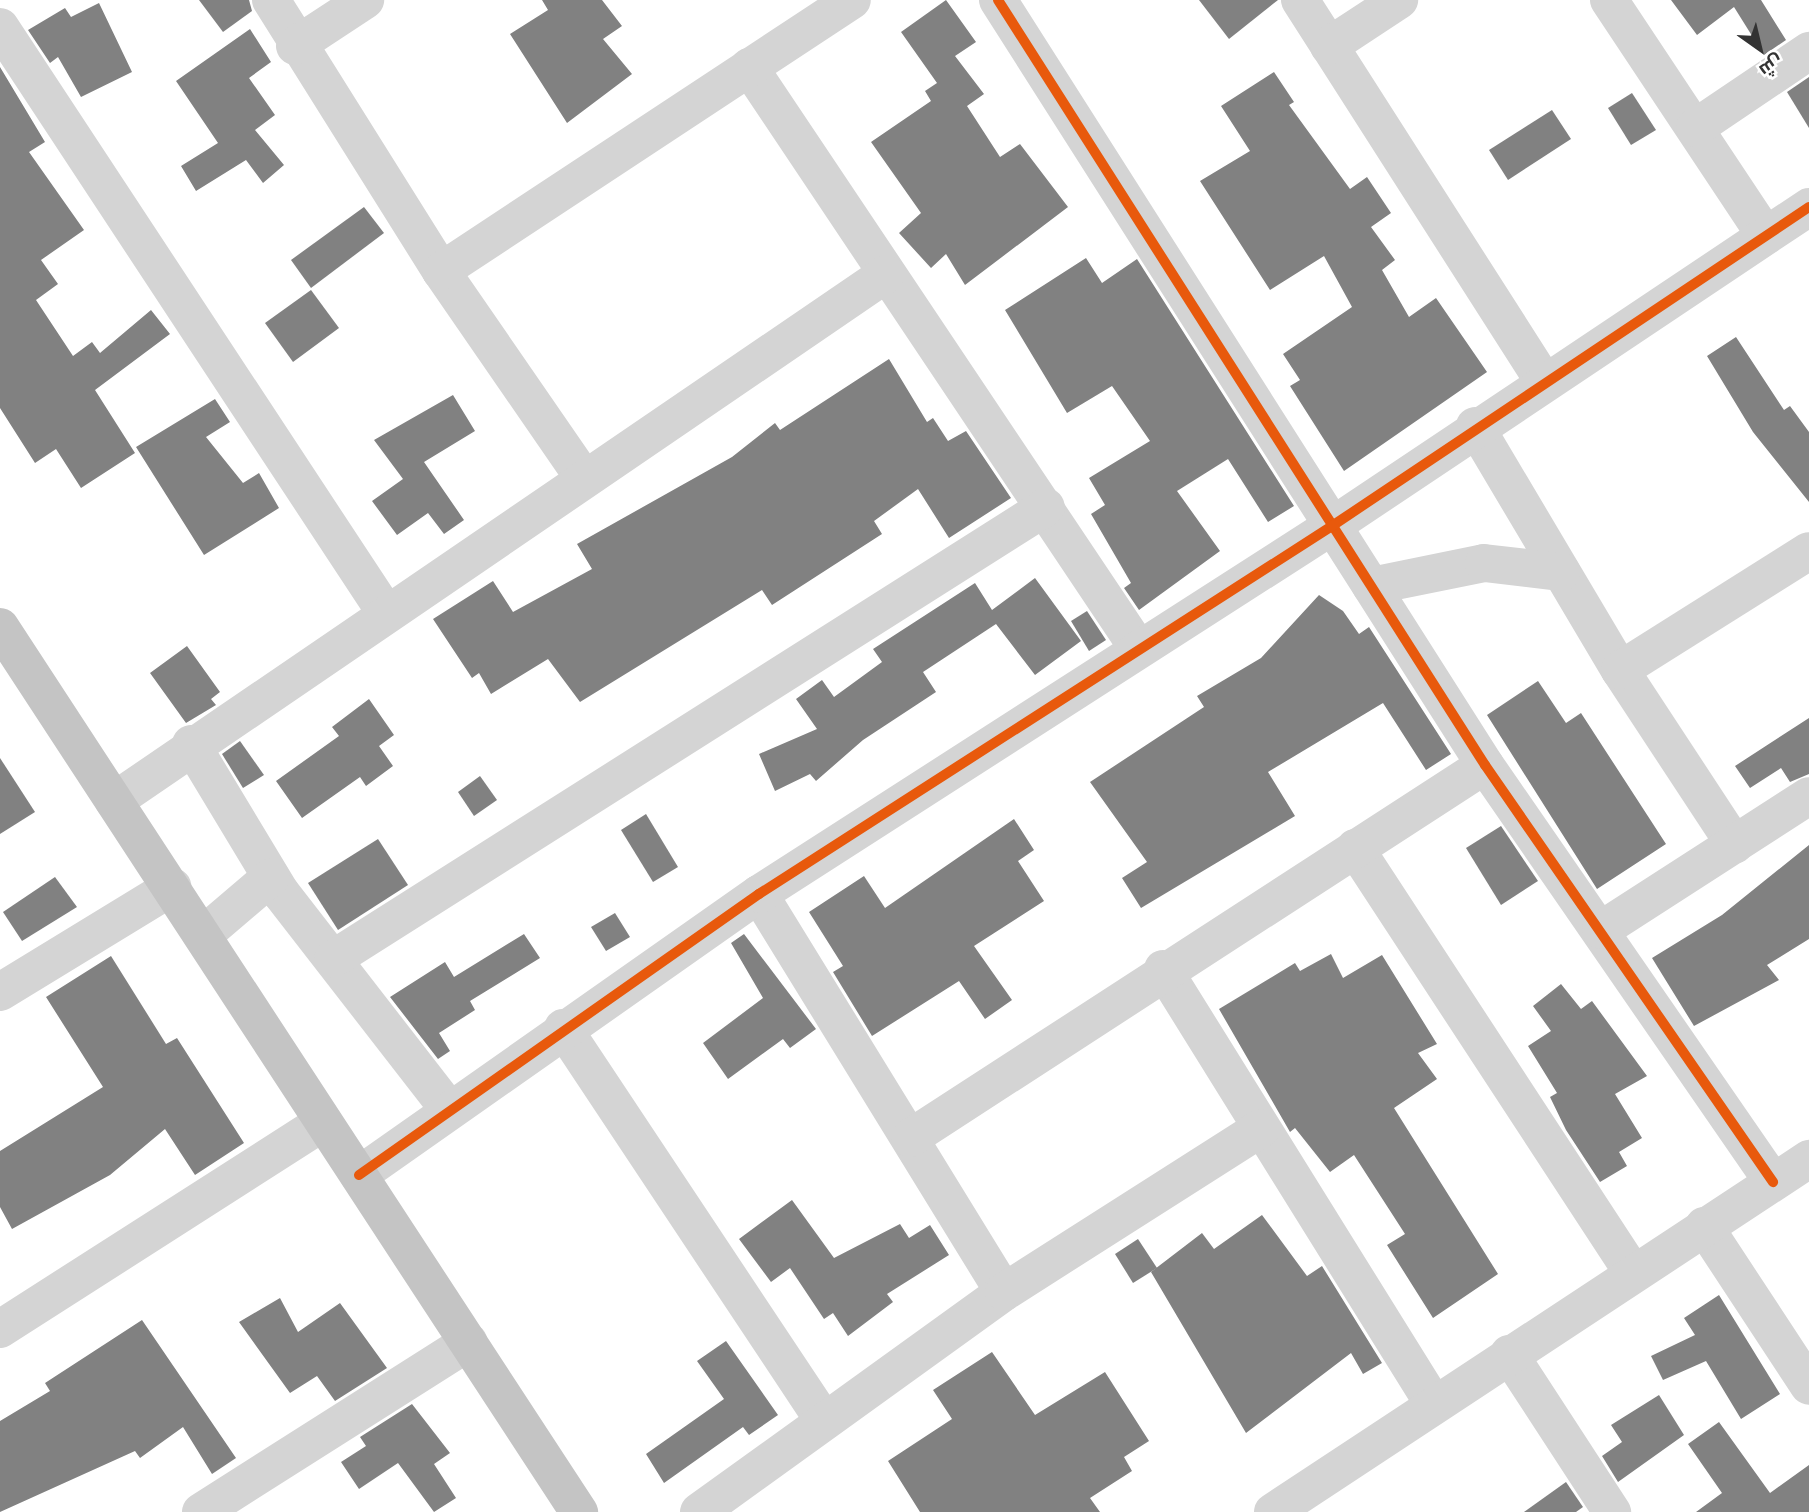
<!DOCTYPE html>
<meta charset="utf-8">
<style>
body{margin:0}
#map{position:relative;width:1809px;height:1512px;overflow:hidden;background:#fff;font-family:Commissioner,Cairo,sans-serif}
div>[style]{position:absolute}
.building>*{inset:0;background:#818181}
.street>*{height:38px;margin:-19px;padding:0 19px;transform-origin:19px;border-radius:19px;background:#d4d4d4}
.highway>*{height:38px;margin:-19px;padding:0 19px;transform-origin:19px;border-radius:19px;background:#c4c4c4}
.cycleway>*{height:10px;margin:-5px;padding:0 5px;transform-origin:5px;border-radius:5px;background:#e8590c}
span{translate:-50% -50%;white-space:nowrap;text-align:center;line-height:1.15;-webkit-text-stroke:7px #fff;paint-order:stroke}
.north{position:absolute;left:1725px;top:14px;width:70px;height:70px;-webkit-text-stroke:5px #fff;paint-order:stroke;rotate:146deg;font-size:19px;font-weight:700;line-height:28px;text-align:center;color:#333}
.north::after{content:'';display:block;margin:auto;width:24px;height:32px;background:#333;clip-path:polygon(50% 0,100% 100%,50% 72%,0 100%)}
</style>
<div id="map">
<div class="building">
<div style="clip-path:polygon(199px 0,249px 0,252px 11px,223px 32px)"></div>
<div style="clip-path:polygon(542px 0,602px 0,622px 26px,603px 39px,632px 74px,567px 123px,510px 34px,548px 10px)"></div>
<div style="clip-path:polygon(946px 0,976px 42px,955px 56px,984px 94px,967px 106px,1000px 157px,1020px 144px,1068px 207px,965px 285px,946px 254px,931px 268px,899px 233px,921px 213px,871px 142px,931px 101px,925px 91px,937px 83px,901px 32px)"></div>
<div style="clip-path:polygon(1199px 0,1278px 0,1229px 39px)"></div>
<div style="clip-path:polygon(1671px 0,1761px 0,1786px 40px,1764px 55px,1734px 7px,1697px 35px)"></div>
<div style="clip-path:polygon(99px 3px,132px 72px,81px 97px,58px 57px,50px 63px,28px 30px,65px 8px,71px 17px)"></div>
<div style="clip-path:polygon(250px 29px,271px 62px,249px 78px,275px 115px,255px 130px,284px 165px,263px 183px,246px 160px,196px 191px,181px 166px,218px 143px,176px 81px)"></div>
<div style="clip-path:polygon(0 67px,45px 142px,29px 152px,84px 230px,41px 260px,58px 284px,36px 300px,73px 356px,92px 342px,100px 353px,151px 310px,170px 334px,95px 390px,135px 453px,81px 488px,56px 449px,35px 463px,0 408px)"></div>
<div style="clip-path:polygon(1274px 72px,1294px 102px,1289px 105px,1350px 189px,1367px 177px,1391px 213px,1371px 227px,1395px 260px,1382px 270px,1409px 317px,1436px 298px,1487px 372px,1344px 471px,1290px 386px,1300px 380px,1283px 354px,1352px 307px,1324px 256px,1270px 290px,1200px 181px,1250px 151px,1221px 106px)"></div>
<div style="clip-path:polygon(1809px 77px,1809px 128px,1787px 92px)"></div>
<div style="clip-path:polygon(1632px 93px,1656px 130px,1631px 145px,1608px 108px)"></div>
<div style="clip-path:polygon(1552px 110px,1571px 139px,1508px 180px,1489px 150px)"></div>
<div style="clip-path:polygon(364px 207px,384px 233px,311px 288px,291px 260px)"></div>
<div style="clip-path:polygon(1086px 258px,1102px 283px,1137px 259px,1294px 506px,1268px 522px,1228px 459px,1177px 491px,1220px 551px,1139px 610px,1124px 588px,1131px 583px,1091px 514px,1105px 505px,1089px 478px,1150px 441px,1112px 386px,1067px 413px,1005px 310px)"></div>
<div style="clip-path:polygon(311px 290px,339px 328px,293px 362px,265px 323px)"></div>
<div style="clip-path:polygon(1736px 337px,1784px 410px,1790px 406px,1809px 432px,1809px 502px,1753px 432px,1707px 356px)"></div>
<div style="clip-path:polygon(889px 359px,927px 422px,933px 418px,948px 441px,966px 431px,1011px 498px,949px 538px,918px 489px,874px 521px,882px 534px,772px 605px,762px 590px,580px 702px,548px 659px,491px 694px,479px 673px,472px 678px,433px 619px,493px 581px,513px 612px,592px 569px,577px 544px,732px 457px,775px 423px,780px 430px)"></div>
<div style="clip-path:polygon(453px 395px,475px 431px,424px 462px,464px 520px,444px 534px,428px 513px,397px 535px,372px 501px,403px 479px,374px 440px)"></div>
<div style="clip-path:polygon(215px 399px,230px 422px,206px 437px,243px 483px,259px 473px,279px 508px,204px 555px,136px 447px)"></div>
<div style="clip-path:polygon(1035px 578px,1081px 641px,1035px 675px,996px 624px,923px 672px,936px 692px,863px 740px,816px 781px,810px 774px,775px 791px,759px 754px,817px 729px,796px 699px,822px 680px,834px 697px,882px 662px,873px 649px,975px 583px,992px 610px)"></div>
<div style="clip-path:polygon(1319px 595px,1343px 611px,1359px 634px,1369px 627px,1451px 754px,1426px 770px,1383px 703px,1268px 772px,1295px 816px,1141px 908px,1122px 878px,1147px 862px,1090px 782px,1204px 707px,1197px 696px,1261px 658px)"></div>
<div style="clip-path:polygon(1087px 611px,1106px 640px,1089px 651px,1071px 621px)"></div>
<div style="clip-path:polygon(187px 646px,220px 692px,211px 699px,216px 705px,186px 723px,150px 673px)"></div>
<div style="clip-path:polygon(1538px 681px,1566px 723px,1581px 713px,1666px 844px,1597px 889px,1487px 715px)"></div>
<div style="clip-path:polygon(369px 699px,394px 735px,379px 746px,393px 766px,366px 786px,360px 777px,302px 818px,276px 781px,339px 736px,332px 727px)"></div>
<div style="clip-path:polygon(1809px 718px,1809px 774px,1790px 782px,1781px 768px,1750px 788px,1735px 766px)"></div>
<div style="clip-path:polygon(240px 741px,264px 775px,243px 788px,222px 754px)"></div>
<div style="clip-path:polygon(0 758px,35px 812px,0 834px)"></div>
<div style="clip-path:polygon(480px 776px,497px 800px,474px 816px,458px 792px)"></div>
<div style="clip-path:polygon(646px 814px,678px 867px,653px 882px,621px 830px)"></div>
<div style="clip-path:polygon(1014px 819px,1034px 850px,1018px 861px,1044px 901px,974px 946px,1012px 1000px,985px 1019px,959px 981px,872px 1036px,833px 972px,843px 966px,809px 912px,864px 876px,885px 908px)"></div>
<div style="clip-path:polygon(1501px 826px,1538px 881px,1501px 905px,1466px 848px)"></div>
<div style="clip-path:polygon(378px 839px,408px 885px,338px 930px,308px 883px)"></div>
<div style="clip-path:polygon(1809px 845px,1809px 939px,1767px 965px,1779px 980px,1694px 1026px,1652px 958px,1722px 915px)"></div>
<div style="clip-path:polygon(55px 877px,77px 907px,22px 941px,3px 912px)"></div>
<div style="clip-path:polygon(615px 913px,630px 937px,606px 951px,591px 927px)"></div>
<div style="clip-path:polygon(524px 934px,540px 958px,470px 1001px,475px 1010px,439px 1033px,450px 1051px,438px 1059px,390px 997px,445px 962px,454px 977px)"></div>
<div style="clip-path:polygon(744px 934px,816px 1029px,790px 1048px,783px 1039px,728px 1079px,703px 1043px,763px 998px,731px 943px)"></div>
<div style="clip-path:polygon(1331px 954px,1343px 978px,1382px 955px,1437px 1044px,1418px 1053px,1437px 1079px,1394px 1108px,1498px 1274px,1433px 1318px,1387px 1245px,1405px 1234px,1354px 1155px,1330px 1172px,1295px 1128px,1290px 1132px,1219px 1009px,1295px 963px,1300px 971px)"></div>
<div style="clip-path:polygon(111px 956px,166px 1044px,177px 1038px,244px 1143px,195px 1175px,165px 1129px,110px 1175px,12px 1229px,0 1207px,0 1151px,103px 1087px,46px 997px)"></div>
<div style="clip-path:polygon(1561px 984px,1581px 1009px,1592px 1001px,1647px 1076px,1615px 1094px,1642px 1138px,1619px 1152px,1627px 1166px,1600px 1182px,1566px 1130px,1550px 1097px,1557px 1093px,1528px 1046px,1551px 1031px,1533px 1006px)"></div>
<div style="clip-path:polygon(792px 1200px,834px 1258px,900px 1224px,909px 1238px,930px 1225px,949px 1255px,887px 1294px,893px 1302px,848px 1336px,833px 1313px,824px 1319px,790px 1268px,771px 1282px,739px 1239px)"></div>
<div style="clip-path:polygon(1262px 1215px,1307px 1276px,1322px 1266px,1382px 1363px,1363px 1374px,1351px 1353px,1246px 1433px,1151px 1272px,1202px 1233px,1214px 1249px)"></div>
<div style="clip-path:polygon(1138px 1239px,1157px 1268px,1133px 1283px,1115px 1254px)"></div>
<div style="clip-path:polygon(1719px 1295px,1780px 1394px,1741px 1419px,1706px 1361px,1663px 1380px,1651px 1356px,1695px 1335px,1684px 1318px)"></div>
<div style="clip-path:polygon(280px 1298px,298px 1332px,340px 1303px,387px 1368px,335px 1401px,317px 1376px,290px 1393px,239px 1322px)"></div>
<div style="clip-path:polygon(142px 1320px,236px 1458px,212px 1474px,183px 1427px,140px 1458px,135px 1451px,0 1512px,0 1421px,50px 1391px,45px 1383px)"></div>
<div style="clip-path:polygon(726px 1341px,778px 1415px,749px 1435px,743px 1427px,664px 1483px,646px 1454px,724px 1399px,697px 1361px)"></div>
<div style="clip-path:polygon(992px 1352px,1035px 1415px,1105px 1372px,1149px 1441px,1124px 1457px,1132px 1471px,1090px 1498px,1100px 1512px,920px 1512px,888px 1461px,952px 1419px,933px 1390px)"></div>
<div style="clip-path:polygon(1659px 1395px,1684px 1435px,1618px 1482px,1602px 1456px,1622px 1442px,1611px 1425px)"></div>
<div style="clip-path:polygon(412px 1404px,450px 1453px,434px 1464px,456px 1498px,434px 1512px,398px 1463px,359px 1489px,341px 1462px,366px 1446px,360px 1437px)"></div>
<div style="clip-path:polygon(1719px 1422px,1770px 1493px,1809px 1465px,1809px 1512px,1696px 1512px,1722px 1493px,1688px 1444px)"></div>
<div style="clip-path:polygon(1566px 1482px,1583px 1507px,1576px 1512px,1524px 1512px)"></div>
</div>
<div class="street">
<div style="left:271px;top:0;width:320px;rotate:57.9deg"></div>
<div style="left:441px;top:271px;width:252px;rotate:55.4deg"></div>
<div style="left:998px;top:0;width:907px;rotate:57.52deg"></div>
<div style="left:1485px;top:765px;width:507px;rotate:55.37deg"></div>
<div style="left:1300px;top:0;width:453px;rotate:57.4deg"></div>
<div style="left:1609px;top:0;width:283px;rotate:56.4deg"></div>
<div style="left:0;top:27px;width:702px;rotate:56.63deg"></div>
<div style="left:295px;top:46px;width:84px;rotate:-33.3deg"></div>
<div style="left:1329px;top:46px;width:84px;rotate:-33.3deg"></div>
<div style="left:749px;top:67px;width:699px;rotate:56.2deg"></div>
<div style="left:1695px;top:128px;width:138px;rotate:-34deg"></div>
<div style="left:441px;top:271px;width:492px;rotate:-33.4deg"></div>
<div style="left:1475px;top:426px;width:284px;rotate:59.3deg"></div>
<div style="left:1620px;top:670px;width:209px;rotate:56.7deg"></div>
<div style="left:1371px;top:586px;width:115px;rotate:-11.5deg"></div>
<div style="left:1484px;top:563px;width:78px;rotate:6.7deg"></div>
<div style="left:1620px;top:670px;width:223px;rotate:-32.2deg"></div>
<div style="left:191px;top:744px;width:174px;rotate:58.9deg"></div>
<div style="left:281px;top:893px;width:272px;rotate:52.2deg"></div>
<div style="left:114px;top:801px;width:935px;rotate:-34.32deg"></div>
<div style="left:1355px;top:848px;width:508px;rotate:56.81deg"></div>
<div style="left:759px;top:894px;width:467px;rotate:58.4deg"></div>
<div style="left:1601px;top:930px;width:247px;rotate:-32.8deg"></div>
<div style="left:203px;top:935px;width:89px;rotate:-40.5deg"></div>
<div style="left:333px;top:959px;width:844px;rotate:-32.37deg"></div>
<div style="left:1163px;top:969px;width:511px;rotate:58.11deg"></div>
<div style="left:0;top:992px;width:202px;rotate:-31.4deg"></div>
<div style="left:563px;top:1028px;width:472px;rotate:56.4deg"></div>
<div style="left:910px;top:1138px;width:685px;rotate:-32.97deg"></div>
<div style="left:359px;top:1175px;width:489px;rotate:-35.1deg"></div>
<div style="left:759px;top:894px;width:681px;rotate:-32.71deg"></div>
<div style="left:1332px;top:526px;width:574px;rotate:-33.77deg"></div>
<div style="left:1704px;top:1226px;width:191px;rotate:56.7deg"></div>
<div style="left:0;top:1329px;width:384px;rotate:-32.6deg"></div>
<div style="left:1509px;top:1354px;width:189px;rotate:56.9deg"></div>
<div style="left:201px;top:1512px;width:317px;rotate:-32.4deg"></div>
<div style="left:699px;top:1512px;width:376px;rotate:-35.8deg"></div>
<div style="left:1004px;top:1292px;width:305px;rotate:-32.5deg"></div>
<div style="left:1273px;top:1512px;width:642px;rotate:-33.37deg"></div>
</div>
<div class="highway">
<div style="left:0;top:627px;width:1058px;rotate:56.81deg"></div>
</div>
<div class="cycleway">
<div style="left:998px;top:0;width:907px;rotate:57.52deg"></div>
<div style="left:1485px;top:765px;width:507px;rotate:55.37deg"></div>
<div style="left:359px;top:1175px;width:489px;rotate:-35.1deg"></div>
<div style="left:759px;top:894px;width:681px;rotate:-32.71deg"></div>
<div style="left:1332px;top:526px;width:574px;rotate:-33.77deg"></div>
</div>
<div class="north">ش</div>
</div>
